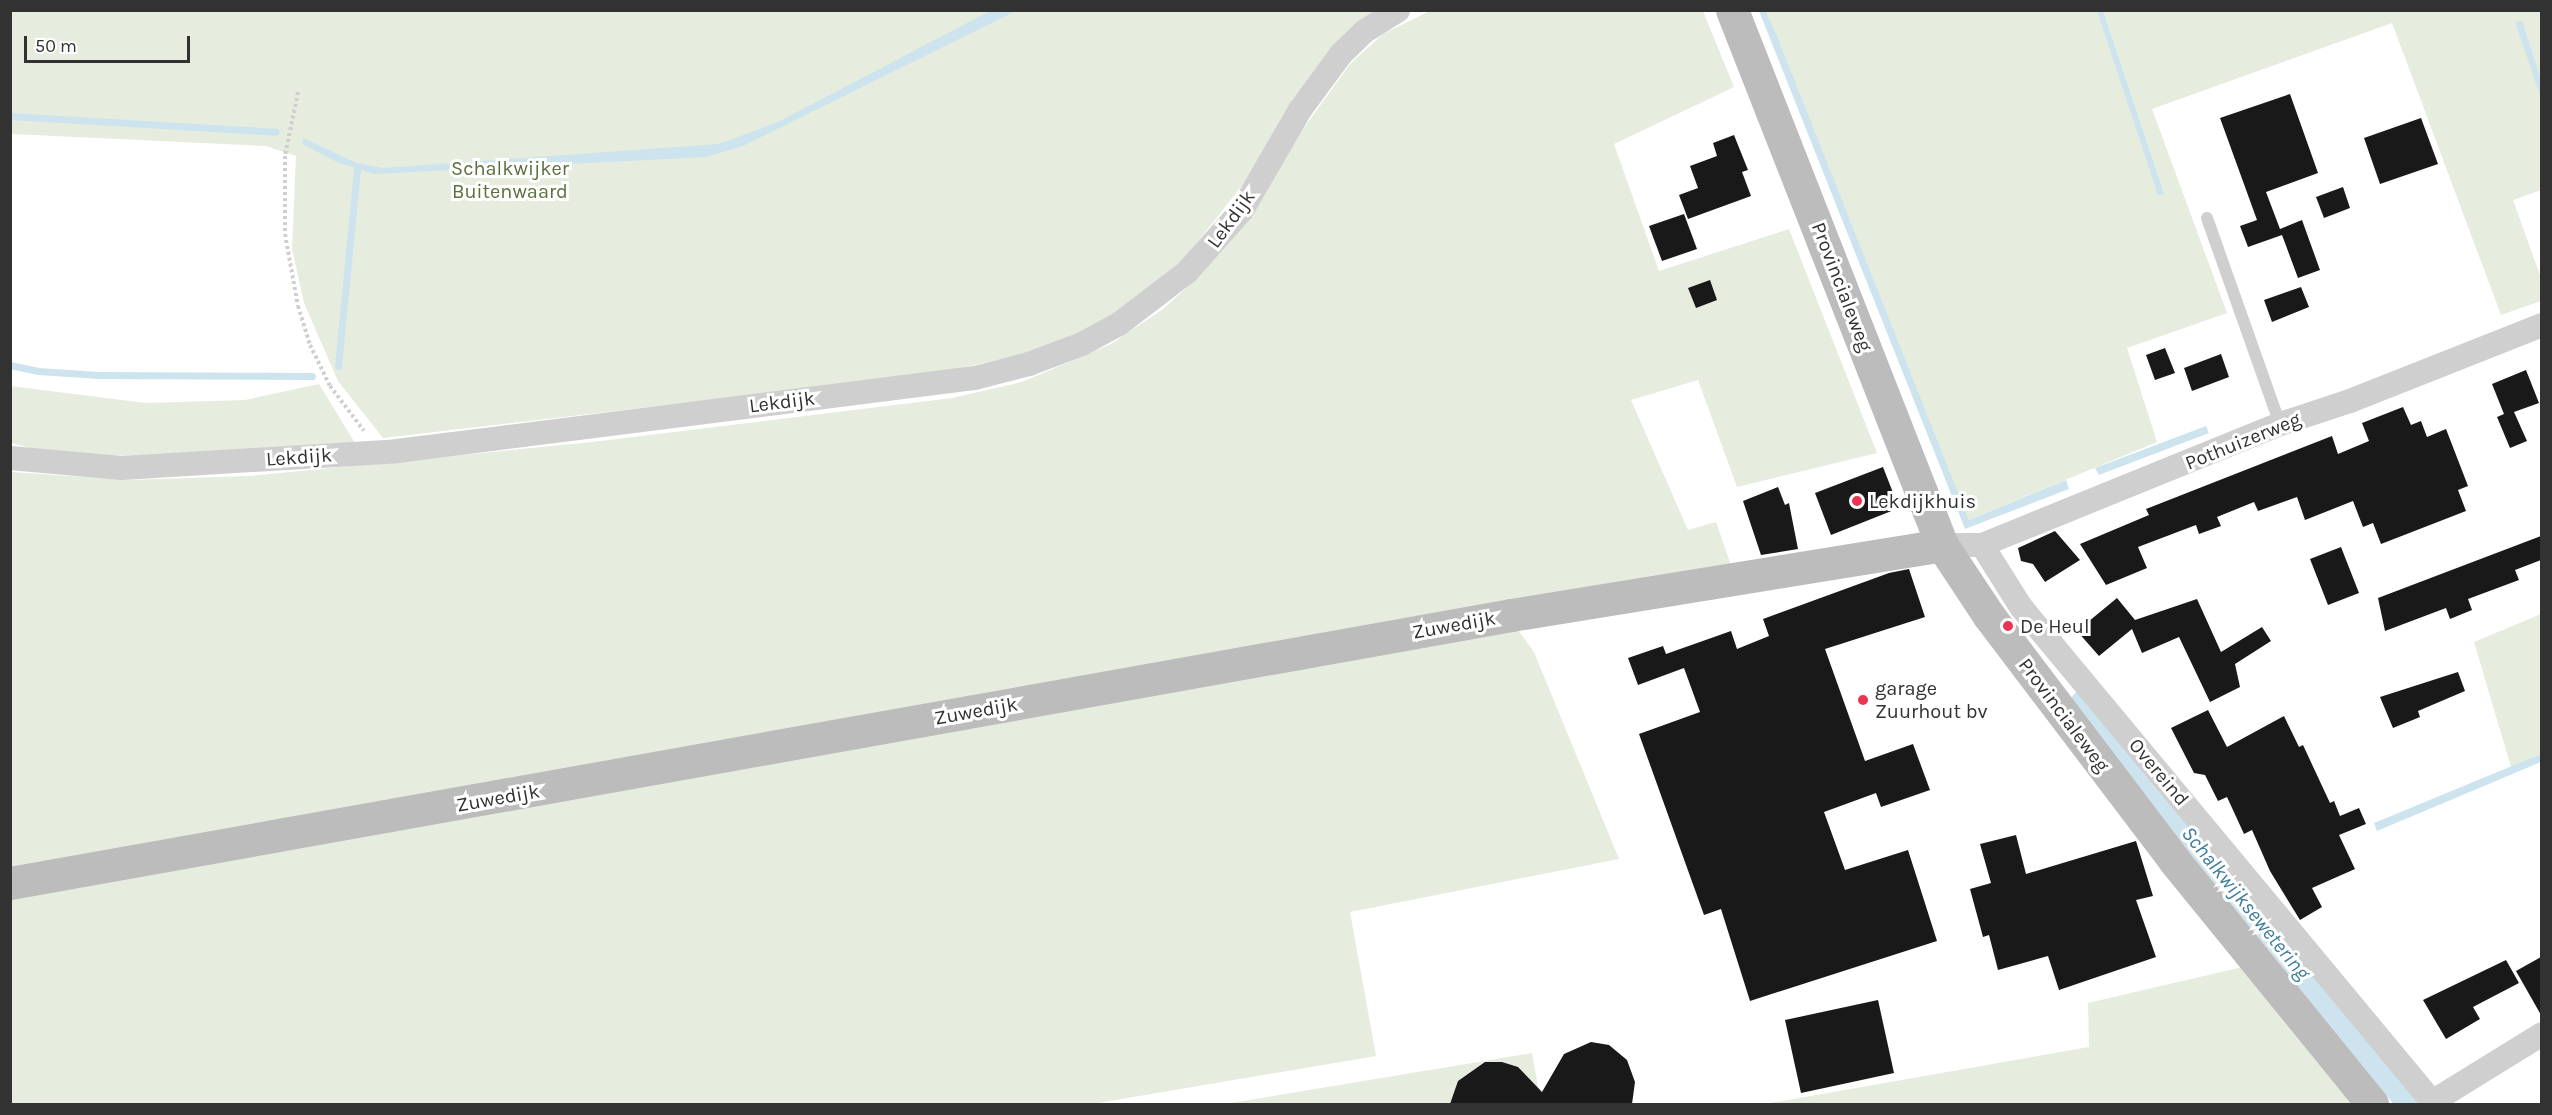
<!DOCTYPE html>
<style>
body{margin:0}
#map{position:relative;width:2552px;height:1115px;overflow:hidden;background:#fff;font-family:Karla,sans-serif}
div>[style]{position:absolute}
.green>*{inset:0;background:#e6ecde}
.water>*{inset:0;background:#cde4ee}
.stream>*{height:7px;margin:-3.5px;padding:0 3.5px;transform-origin:3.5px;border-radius:3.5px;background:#cde4ee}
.canal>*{height:24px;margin:-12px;padding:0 12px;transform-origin:12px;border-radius:12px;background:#cde4ee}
.building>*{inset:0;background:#191919}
.path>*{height:4px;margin-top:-2px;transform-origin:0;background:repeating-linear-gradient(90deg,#cfcfcf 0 3px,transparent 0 6px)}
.lane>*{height:12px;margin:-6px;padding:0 6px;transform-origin:6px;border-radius:6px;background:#cfcfcf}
.street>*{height:24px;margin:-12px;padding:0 12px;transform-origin:12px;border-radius:12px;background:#cfcfcf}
.secondary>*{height:33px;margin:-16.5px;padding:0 16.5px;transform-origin:16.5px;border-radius:16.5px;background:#bcbcbc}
.dots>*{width:16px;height:16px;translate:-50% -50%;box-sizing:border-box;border:3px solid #fff;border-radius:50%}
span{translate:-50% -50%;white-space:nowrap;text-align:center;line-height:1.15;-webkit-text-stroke:6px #fff;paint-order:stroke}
.park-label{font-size:20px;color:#5a703d}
.street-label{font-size:20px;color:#323232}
.poi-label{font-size:20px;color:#323232}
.left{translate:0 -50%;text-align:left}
.water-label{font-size:21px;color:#3d7d97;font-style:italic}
.frame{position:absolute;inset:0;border:12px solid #323232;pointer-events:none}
.scale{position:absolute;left:24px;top:36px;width:166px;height:27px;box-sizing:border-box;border:3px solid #323232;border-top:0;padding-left:8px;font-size:18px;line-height:21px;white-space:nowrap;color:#323232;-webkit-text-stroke:4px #fff;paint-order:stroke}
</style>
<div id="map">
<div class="green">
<div style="clip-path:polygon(10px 11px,1374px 11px,1326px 57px,1244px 183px,1184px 259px,1164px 278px,1098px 324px,1073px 335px,1028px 353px,939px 373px,383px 438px,338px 381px,304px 303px,292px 249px,296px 156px,266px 146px,11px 134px)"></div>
<div style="clip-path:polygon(1430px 11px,1703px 11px,1734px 87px,1614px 144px,1659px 271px,1789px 229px,1877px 453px,1737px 487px,1698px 380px,1631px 400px,1688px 530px,1716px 522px,1732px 568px,11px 874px,11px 472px,129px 480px,250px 476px,592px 442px,952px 398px,1022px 382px,1111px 344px,1163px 309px,1193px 282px,1350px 64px,1383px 34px)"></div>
<div style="clip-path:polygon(1766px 11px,2541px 11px,2541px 190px,2513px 200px,2541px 278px,2541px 301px,2501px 315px,2392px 23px,2152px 109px,2227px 313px,2127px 348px,2157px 442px,1969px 520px)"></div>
<div style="clip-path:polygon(319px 384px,355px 443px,167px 457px,50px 453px,11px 443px,10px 386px,146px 403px,245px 400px)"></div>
<div style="clip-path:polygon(2541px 614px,2541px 754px,2511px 767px,2474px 642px)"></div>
<div style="clip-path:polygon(1513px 623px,1534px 652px,1619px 859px,1350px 912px,1376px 1056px,1092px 1104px,11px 1104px,11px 891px)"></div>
<div style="clip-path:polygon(2247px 966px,2363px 1104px,1765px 1104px,2089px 1047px,2088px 1003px)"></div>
<div style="clip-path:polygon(1532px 1053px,1541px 1104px,1225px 1104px)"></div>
</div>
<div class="water">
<div style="clip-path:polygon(992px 10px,1016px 11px,743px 146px,706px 157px,374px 174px,339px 163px,302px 144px,303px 138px,357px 163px,383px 168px,719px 144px,778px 122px)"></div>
<div style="clip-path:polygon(1759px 11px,1766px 11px,1778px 39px,1969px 520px,2066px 480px,2069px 489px,1965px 529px)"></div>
<div style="clip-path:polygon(2097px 11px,2103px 11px,2164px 194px,2158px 195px)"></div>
<div style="clip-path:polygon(2522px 21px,2541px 79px,2541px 98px,2515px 22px)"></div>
<div style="clip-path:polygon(2206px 426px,2209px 433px,2099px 475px,2095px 468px)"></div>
<div style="clip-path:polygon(2541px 754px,2541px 762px,2377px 831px,2374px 823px)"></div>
</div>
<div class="stream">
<div style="left:10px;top:116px;width:266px;rotate:3.4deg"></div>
<div style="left:10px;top:365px;width:29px;rotate:12deg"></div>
<div style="left:38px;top:371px;width:61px;rotate:3.8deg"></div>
<div style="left:99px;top:375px;width:213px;rotate:0.3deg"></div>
<div style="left:338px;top:366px;width:197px;rotate:-84.5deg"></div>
</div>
<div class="canal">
<div style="left:2083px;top:702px;width:518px;rotate:50.96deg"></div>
</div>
<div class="building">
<div style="clip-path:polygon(2290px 94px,2318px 173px,2266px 192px,2280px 229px,2302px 220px,2320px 270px,2298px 278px,2282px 235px,2248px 247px,2240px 226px,2257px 220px,2220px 118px)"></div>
<div style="clip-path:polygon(2421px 118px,2438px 164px,2380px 184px,2364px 138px)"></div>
<div style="clip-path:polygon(1734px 135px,1748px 170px,1742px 172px,1751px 196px,1688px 219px,1679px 195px,1698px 188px,1690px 166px,1717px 156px,1713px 143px)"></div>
<div style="clip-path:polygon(2343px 187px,2350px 208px,2324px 218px,2316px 197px)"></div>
<div style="clip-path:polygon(1684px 214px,1697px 249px,1662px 261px,1649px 226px)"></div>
<div style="clip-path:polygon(1710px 280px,1717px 300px,1696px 308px,1688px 288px)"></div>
<div style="clip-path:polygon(2301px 287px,2309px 307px,2272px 322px,2264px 300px)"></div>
<div style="clip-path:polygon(2165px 348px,2175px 373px,2155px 380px,2146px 355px)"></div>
<div style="clip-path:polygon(2221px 354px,2229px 377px,2192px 391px,2184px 368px)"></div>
<div style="clip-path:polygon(2526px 370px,2539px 403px,2514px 412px,2527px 441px,2510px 448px,2497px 417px,2504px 414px,2492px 384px)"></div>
<div style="clip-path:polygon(2403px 407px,2411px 425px,2421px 421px,2427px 437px,2446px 429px,2468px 486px,2458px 490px,2466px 511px,2381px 544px,2373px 523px,2363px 527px,2353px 501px,2305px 520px,2297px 497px,2258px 511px,2254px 502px,2217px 517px,2221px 526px,2199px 534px,2196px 525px,2138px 547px,2147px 568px,2106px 585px,2080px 544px,2149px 515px,2146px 509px,2332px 436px,2338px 454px,2369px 441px,2362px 423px)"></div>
<div style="clip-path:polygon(1883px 467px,1899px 508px,1831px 535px,1815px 493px)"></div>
<div style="clip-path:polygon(1778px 487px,1785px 505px,1789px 503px,1798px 549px,1761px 555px,1743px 501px)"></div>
<div style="clip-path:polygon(2055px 531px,2080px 560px,2045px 582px,2033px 564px,2021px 561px,2018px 548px)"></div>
<div style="clip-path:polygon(2541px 536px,2541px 560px,2515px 570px,2519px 580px,2468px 599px,2472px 610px,2450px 619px,2446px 608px,2385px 631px,2378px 598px)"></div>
<div style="clip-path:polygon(2341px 547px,2359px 593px,2328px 605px,2310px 559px)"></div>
<div style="clip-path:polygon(1909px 569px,1925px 617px,1825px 649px,1865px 761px,1913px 744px,1930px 790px,1881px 807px,1876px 793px,1824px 812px,1845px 870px,1908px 850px,1937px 941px,1750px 1001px,1721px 909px,1704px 915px,1639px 734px,1700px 712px,1684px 668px,1638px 685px,1628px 658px,1663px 646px,1666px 654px,1731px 631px,1737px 649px,1769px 636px,1763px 619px,1889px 573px)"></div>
<div style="clip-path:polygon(2117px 598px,2135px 620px,2197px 599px,2221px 652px,2262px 627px,2271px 641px,2235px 664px,2240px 687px,2210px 702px,2179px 637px,2142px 653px,2132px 629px,2099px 656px,2077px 631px)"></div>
<div style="clip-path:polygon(2458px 672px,2465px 691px,2418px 711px,2420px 717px,2393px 728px,2380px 697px)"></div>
<div style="clip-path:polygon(2208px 710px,2227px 747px,2284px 716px,2299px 747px,2303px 745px,2330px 803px,2334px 801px,2340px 816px,2359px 808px,2366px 824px,2339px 835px,2355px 869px,2312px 888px,2322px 907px,2300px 920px,2270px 871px,2252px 830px,2244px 834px,2227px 797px,2218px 801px,2205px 775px,2194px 773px,2171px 728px)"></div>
<div style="clip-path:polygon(2016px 835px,2026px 874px,2136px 841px,2153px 896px,2136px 900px,2156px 957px,2059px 990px,2048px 956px,1998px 970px,1989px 935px,1983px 937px,1970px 889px,1991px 883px,1980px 844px)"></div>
<div style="clip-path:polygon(2541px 957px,2541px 1015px,2516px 971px)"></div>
<div style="clip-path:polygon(2506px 960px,2519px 983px,2473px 1007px,2480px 1019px,2446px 1039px,2423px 1000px)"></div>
<div style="clip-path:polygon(1878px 1000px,1894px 1073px,1801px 1093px,1785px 1020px)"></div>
<div style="clip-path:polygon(1591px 1042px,1609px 1045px,1627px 1060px,1635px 1082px,1632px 1104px,1450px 1104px,1458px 1081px,1485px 1062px,1502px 1062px,1518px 1067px,1542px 1092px,1564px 1054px)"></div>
</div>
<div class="path">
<div style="left:298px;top:92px;width:65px;rotate:101.5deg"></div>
<div style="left:285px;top:156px;width:78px;rotate:90deg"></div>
<div style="left:285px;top:234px;width:73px;rotate:79.8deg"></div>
<div style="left:298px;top:306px;width:41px;rotate:72.9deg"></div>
<div style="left:310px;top:345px;width:46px;rotate:64deg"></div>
<div style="left:330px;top:386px;width:56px;rotate:52.9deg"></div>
</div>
<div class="lane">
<div style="left:2207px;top:218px;width:219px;rotate:70.5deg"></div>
</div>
<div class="street">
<div style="left:10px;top:458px;width:112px;rotate:5.1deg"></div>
<div style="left:122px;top:468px;width:276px;rotate:-3.5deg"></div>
<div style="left:397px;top:451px;width:583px;rotate:-7.2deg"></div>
<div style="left:975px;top:378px;width:56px;rotate:-14.5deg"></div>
<div style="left:1029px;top:364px;width:57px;rotate:-20.7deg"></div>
<div style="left:1082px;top:344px;width:42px;rotate:-28.4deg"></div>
<div style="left:1119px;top:324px;width:86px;rotate:-37.4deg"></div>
<div style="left:1187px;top:272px;width:83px;rotate:-48.4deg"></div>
<div style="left:1242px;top:210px;width:116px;rotate:-59.9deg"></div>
<div style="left:1300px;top:110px;width:69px;rotate:-53.8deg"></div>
<div style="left:1341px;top:54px;width:33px;rotate:-44deg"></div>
<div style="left:1365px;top:31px;width:39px;rotate:-32deg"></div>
<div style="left:1942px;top:545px;width:40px"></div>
<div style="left:1982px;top:545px;width:322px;rotate:-22.1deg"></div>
<div style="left:2280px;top:424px;width:74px;rotate:-18.2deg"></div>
<div style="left:2350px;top:401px;width:206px;rotate:-21.6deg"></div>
<div style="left:1982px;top:545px;width:73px;rotate:57.8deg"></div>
<div style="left:2021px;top:607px;width:646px;rotate:50.27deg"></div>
<div style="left:2432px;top:1102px;width:129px;rotate:-31.7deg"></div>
</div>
<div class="secondary">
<div style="left:1732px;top:10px;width:575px;rotate:68.57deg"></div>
<div style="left:1942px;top:545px;width:85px;rotate:56.5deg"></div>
<div style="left:1989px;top:616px;width:306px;rotate:52.8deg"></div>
<div style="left:2174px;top:860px;width:314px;rotate:50.9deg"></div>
<div style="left:10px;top:883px;width:1525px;rotate:-10.12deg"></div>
<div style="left:1511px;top:615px;width:437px;rotate:-9.2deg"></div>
</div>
<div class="dots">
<div style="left:1857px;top:501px;background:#e93452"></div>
<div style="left:2008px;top:626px;background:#e93452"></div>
<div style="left:1863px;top:700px;background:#e93452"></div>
</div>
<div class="park-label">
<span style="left:510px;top:180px">Schalkwijker<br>Buitenwaard</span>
</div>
<div class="street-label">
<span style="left:1231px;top:219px;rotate:-54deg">Lekdijk</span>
<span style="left:1842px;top:287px;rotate:69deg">Provincialeweg</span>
<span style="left:782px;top:402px;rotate:-7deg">Lekdijk</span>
<span style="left:2243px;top:441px;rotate:-22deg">Pothuizerweg</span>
<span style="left:299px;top:457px;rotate:-4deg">Lekdijk</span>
<span style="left:1454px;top:625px;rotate:-10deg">Zuwedijk</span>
<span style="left:976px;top:711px;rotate:-10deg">Zuwedijk</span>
<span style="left:2064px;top:715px;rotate:53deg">Provincialeweg</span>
<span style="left:2159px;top:772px;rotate:50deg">Overeind</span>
<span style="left:498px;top:798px;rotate:-10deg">Zuwedijk</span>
</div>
<div class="poi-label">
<span class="left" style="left:1869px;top:501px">Lekdijkhuis</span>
<span class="left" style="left:2020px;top:626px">De Heul</span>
<span class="left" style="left:1875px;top:700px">garage<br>Zuurhout bv</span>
</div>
<div class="water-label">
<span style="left:2246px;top:903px;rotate:51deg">Schalkwijksewetering</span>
</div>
<div class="frame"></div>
<div class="scale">50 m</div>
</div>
